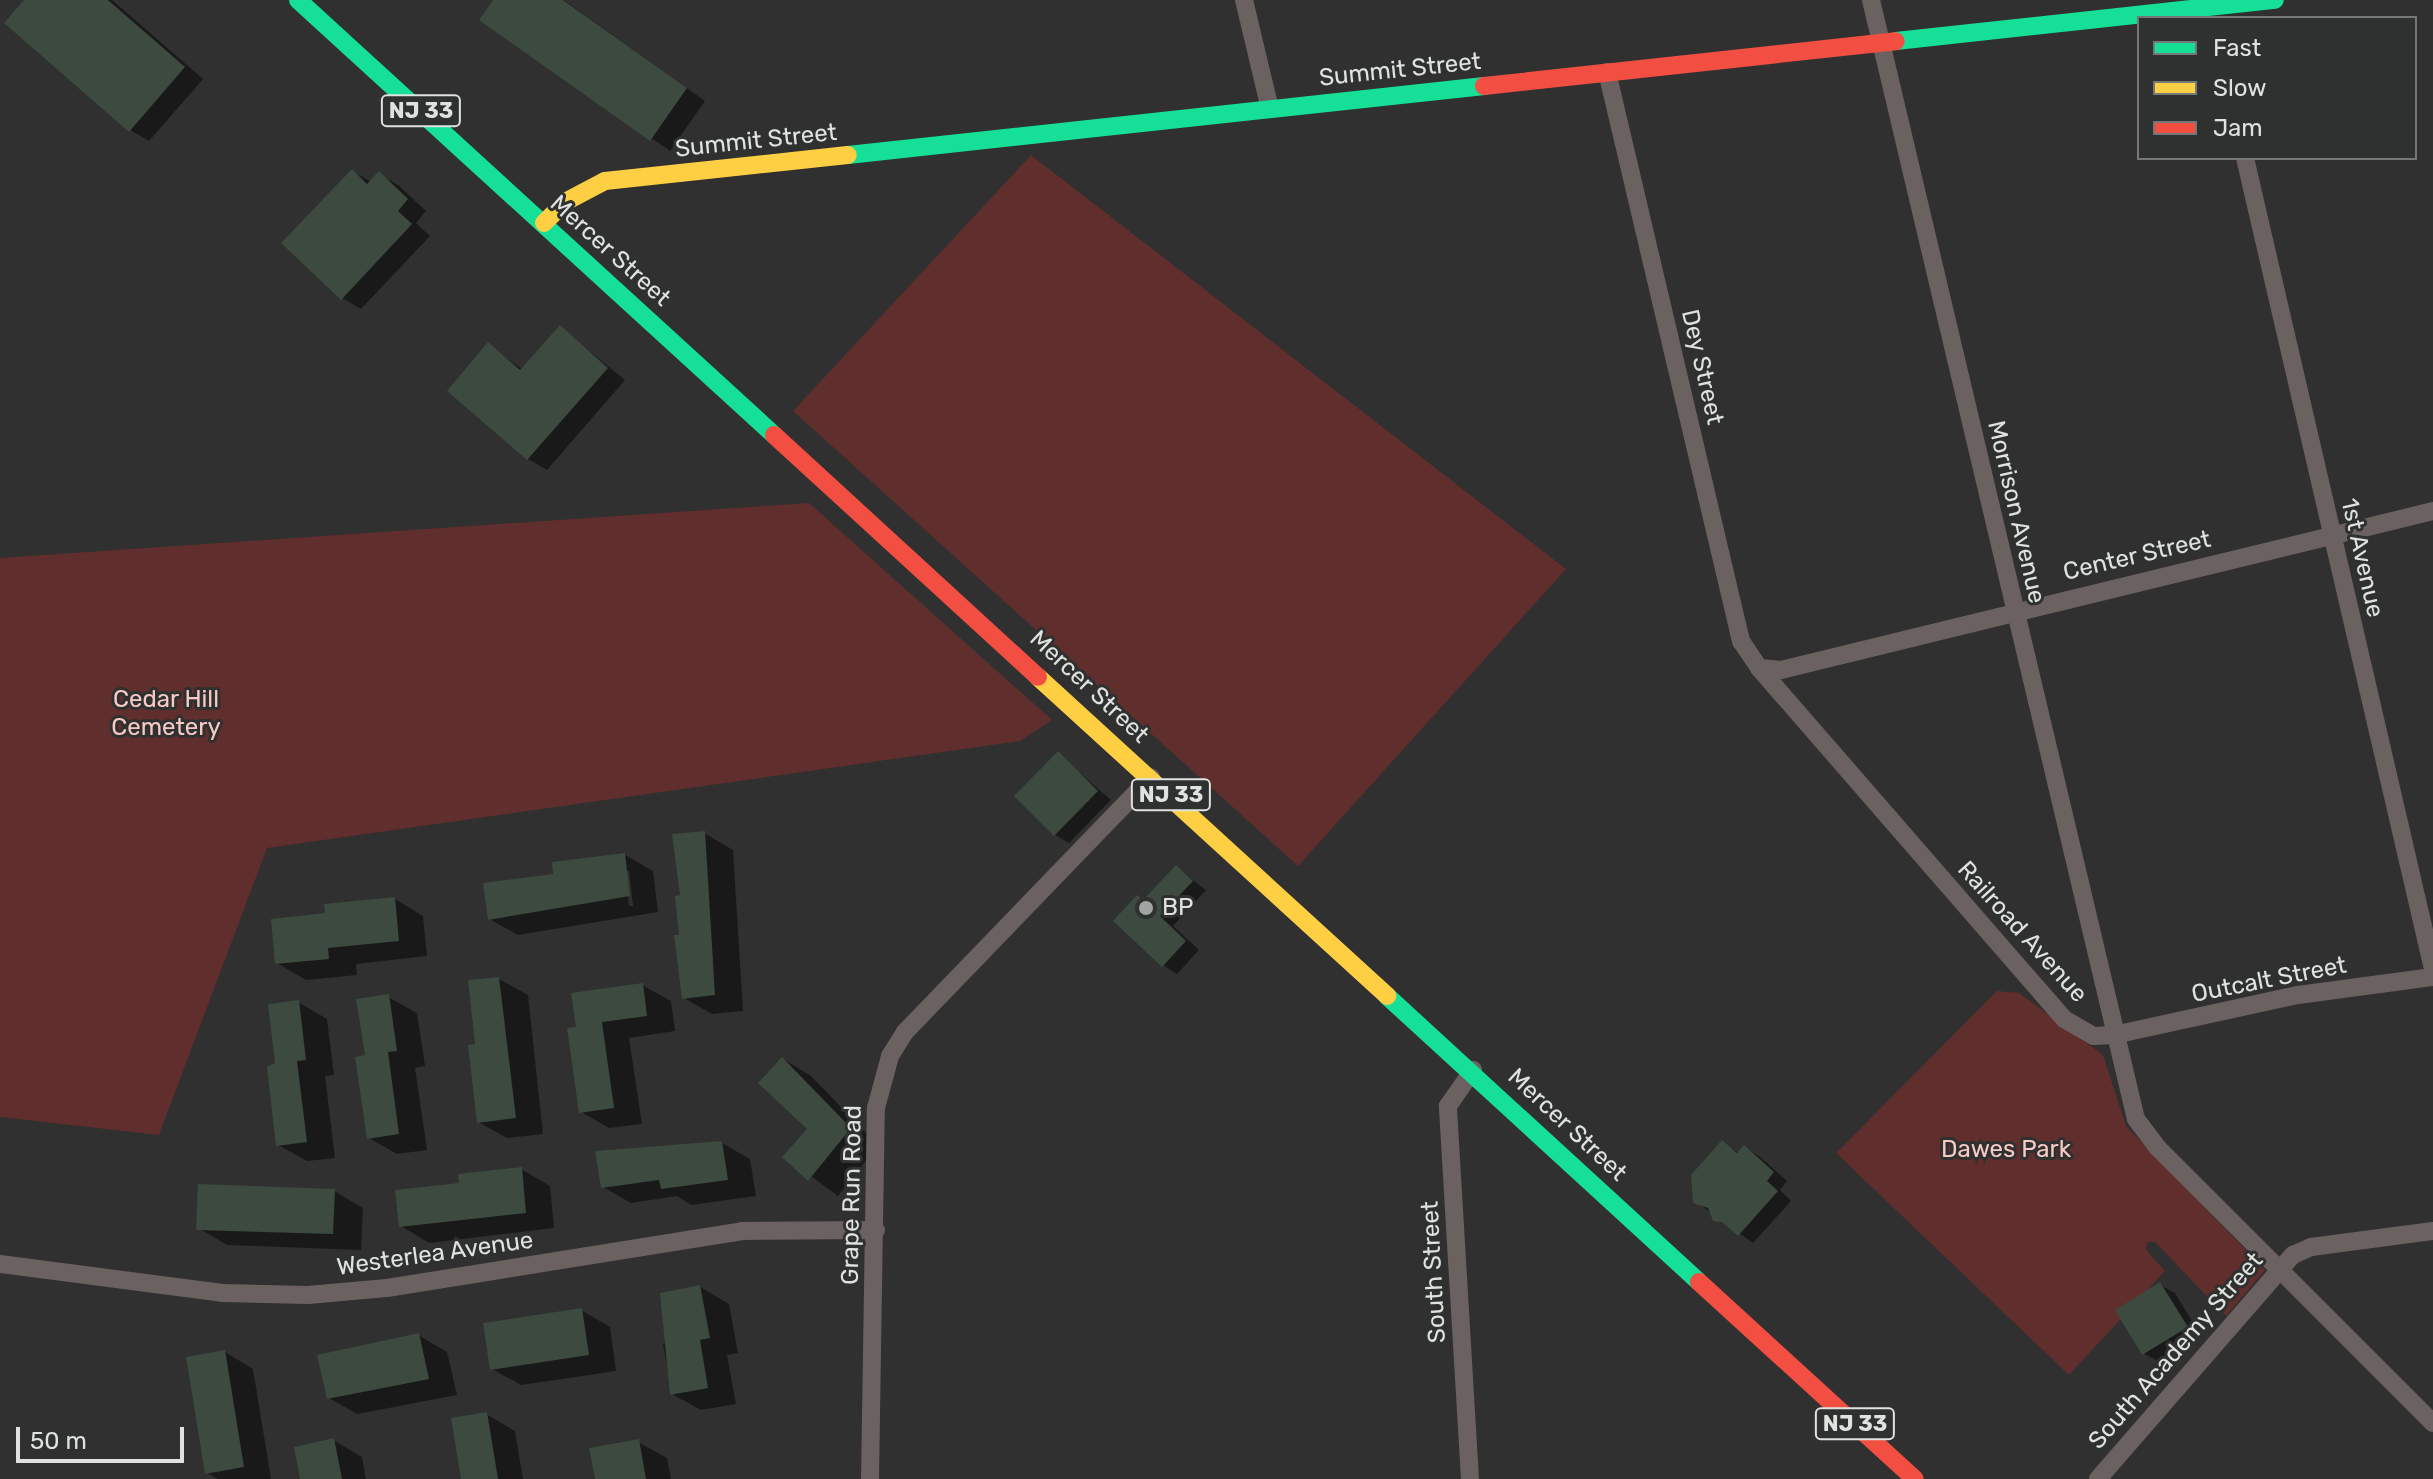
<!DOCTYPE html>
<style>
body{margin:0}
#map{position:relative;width:2433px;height:1479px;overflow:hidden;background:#2f302f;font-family:Rubik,sans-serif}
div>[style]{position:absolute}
.green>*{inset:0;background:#602e2d}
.shadow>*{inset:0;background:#0007}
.building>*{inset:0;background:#3c4a3f}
.street>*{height:18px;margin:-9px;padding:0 9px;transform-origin:9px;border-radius:9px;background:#6b6161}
.fast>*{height:18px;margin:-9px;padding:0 9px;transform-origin:9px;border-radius:9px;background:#16e098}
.slow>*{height:18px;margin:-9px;padding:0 9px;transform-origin:9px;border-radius:9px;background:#ffcf43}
.jam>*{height:18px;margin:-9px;padding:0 9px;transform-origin:9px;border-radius:9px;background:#f24e42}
.dots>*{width:22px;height:22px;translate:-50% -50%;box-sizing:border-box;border:4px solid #2e312f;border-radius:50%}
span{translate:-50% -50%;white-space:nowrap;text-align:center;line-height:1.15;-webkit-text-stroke:6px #2e312f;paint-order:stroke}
.shield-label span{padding:2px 6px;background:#2e312f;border:2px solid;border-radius:6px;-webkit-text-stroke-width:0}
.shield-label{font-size:22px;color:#e0e2e0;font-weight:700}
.street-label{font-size:24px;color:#e0e2e0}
.park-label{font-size:24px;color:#f9c9c5}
.poi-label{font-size:24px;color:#e0e2e0}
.left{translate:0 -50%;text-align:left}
.legend{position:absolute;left:2137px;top:16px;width:280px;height:144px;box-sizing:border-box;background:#2e312f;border:2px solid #757876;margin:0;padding:10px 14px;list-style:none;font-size:24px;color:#e0e2e0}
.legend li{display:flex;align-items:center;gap:16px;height:40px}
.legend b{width:40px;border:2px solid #757876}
.scale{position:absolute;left:16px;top:1427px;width:168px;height:36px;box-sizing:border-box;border:4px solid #e0e2e0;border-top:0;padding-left:10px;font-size:24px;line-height:28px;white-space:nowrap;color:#e0e2e0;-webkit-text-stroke:6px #2e312f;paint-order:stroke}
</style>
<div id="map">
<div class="green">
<div style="clip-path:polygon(1031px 155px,1566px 569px,1298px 866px,793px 411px)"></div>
<div style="clip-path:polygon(809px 503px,1052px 720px,1020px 741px,267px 848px,159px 1135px,0 1117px,0 558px)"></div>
<div style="clip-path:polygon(1997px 991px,2019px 993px,2103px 1055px,2126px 1126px,2265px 1270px,2226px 1316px,2155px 1242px,2147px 1242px,2146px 1250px,2165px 1271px,2069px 1375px,1836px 1153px)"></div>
</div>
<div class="shadow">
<div style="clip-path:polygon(27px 0,112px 0,203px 79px,149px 141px,130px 130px)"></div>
<div style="clip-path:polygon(496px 0,564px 0,705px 101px,670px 151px,482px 19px)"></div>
<div style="clip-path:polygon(352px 171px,371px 182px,379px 174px,398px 185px,426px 211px,416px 223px,430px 236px,361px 309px,342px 298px)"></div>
<div style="clip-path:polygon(560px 327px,625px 380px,547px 470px,528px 459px,489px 345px,523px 370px)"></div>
<div style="clip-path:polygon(1058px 754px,1111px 800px,1069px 843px,1055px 835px)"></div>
<div style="clip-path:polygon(704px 833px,733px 850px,743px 1011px,712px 1014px,684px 998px,682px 897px)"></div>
<div style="clip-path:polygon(evenodd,625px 855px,653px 871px,658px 912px,518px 935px,489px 919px,555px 876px,625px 855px,625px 871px,629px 871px,633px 906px,629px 906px,625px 871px)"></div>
<div style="clip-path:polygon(1176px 867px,1206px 890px,1173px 926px,1199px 950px,1177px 974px,1163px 965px,1144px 901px)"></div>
<div style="clip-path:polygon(395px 899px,423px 916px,427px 956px,356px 964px,357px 975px,306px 980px,277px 963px,327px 915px)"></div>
<div style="clip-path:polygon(499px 979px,528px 995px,543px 1134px,507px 1138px,478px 1122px,478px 1046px)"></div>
<div style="clip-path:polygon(642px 985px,671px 1001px,675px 1031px,629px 1038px,642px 1124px,609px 1128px,581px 1112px,578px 1028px)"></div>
<div style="clip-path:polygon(388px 997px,417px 1013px,425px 1066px,415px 1068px,427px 1150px,397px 1154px,369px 1138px,367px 1057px)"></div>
<div style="clip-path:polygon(298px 1002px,327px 1019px,334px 1075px,325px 1076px,335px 1158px,307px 1161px,278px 1145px,278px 1064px)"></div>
<div style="clip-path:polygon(783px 1059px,811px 1076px,878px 1145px,838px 1196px,785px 1157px,810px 1129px)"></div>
<div style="clip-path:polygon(722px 1143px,750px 1159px,756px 1196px,691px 1205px,677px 1196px,631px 1203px,603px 1187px,598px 1152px)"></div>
<div style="clip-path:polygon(1723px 1143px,1739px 1153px,1745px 1148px,1759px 1156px,1787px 1181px,1780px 1190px,1791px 1201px,1753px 1243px,1695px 1201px)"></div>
<div style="clip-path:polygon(521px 1169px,550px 1186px,554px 1228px,429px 1243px,401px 1226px,461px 1184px)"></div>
<div style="clip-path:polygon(334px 1191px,363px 1208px,361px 1250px,227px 1245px,198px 1228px)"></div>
<div style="clip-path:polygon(2160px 1285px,2175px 1293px,2201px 1336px,2158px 1361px,2143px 1353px)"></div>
<div style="clip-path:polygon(700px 1287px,729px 1304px,738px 1353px,727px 1355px,736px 1404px,701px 1410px,672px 1394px,663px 1344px,670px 1343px)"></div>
<div style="clip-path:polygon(581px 1310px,610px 1327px,616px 1371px,521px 1385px,492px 1369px)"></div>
<div style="clip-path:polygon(418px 1335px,447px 1352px,457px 1395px,357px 1414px,329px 1398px)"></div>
<div style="clip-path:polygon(225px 1352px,253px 1369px,271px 1479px,218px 1479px,207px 1473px)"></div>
<div style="clip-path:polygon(486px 1414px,515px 1431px,523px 1479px,463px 1479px)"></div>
<div style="clip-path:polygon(333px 1440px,362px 1457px,366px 1479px,302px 1479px)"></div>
<div style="clip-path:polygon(638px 1442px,667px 1458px,671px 1479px,597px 1479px)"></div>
</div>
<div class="building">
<div style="clip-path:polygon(24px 0,108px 0,185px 67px,129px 132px,4px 23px)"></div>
<div style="clip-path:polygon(493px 0,563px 0,687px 88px,650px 141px,479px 20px)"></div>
<div style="clip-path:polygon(352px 169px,367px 184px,379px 171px,408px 199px,398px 211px,412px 224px,341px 300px,281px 243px)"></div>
<div style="clip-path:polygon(560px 325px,608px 368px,527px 460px,447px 391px,488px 342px,520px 370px)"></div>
<div style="clip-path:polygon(1058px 751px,1098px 791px,1054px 836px,1014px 796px)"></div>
<div style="clip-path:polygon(705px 831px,715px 995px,682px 999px,674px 935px,679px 935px,675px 896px,680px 895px,672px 834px)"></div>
<div style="clip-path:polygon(625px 853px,630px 896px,488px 920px,483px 883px,553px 874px,552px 862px)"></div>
<div style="clip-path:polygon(1176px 865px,1193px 881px,1160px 916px,1186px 941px,1162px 967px,1113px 921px,1137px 895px,1143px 900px)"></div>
<div style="clip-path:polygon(395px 897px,399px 941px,328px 948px,329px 959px,275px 964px,271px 919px,325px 913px,324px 904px)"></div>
<div style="clip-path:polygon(499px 977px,516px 1118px,477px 1123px,468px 1045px,475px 1044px,468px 980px)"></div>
<div style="clip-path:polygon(643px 983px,647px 1016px,602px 1022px,614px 1108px,579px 1113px,567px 1028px,576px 1027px,571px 993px)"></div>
<div style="clip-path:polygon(389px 994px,397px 1051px,388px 1052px,399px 1134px,367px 1139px,355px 1057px,365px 1055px,356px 999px)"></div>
<div style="clip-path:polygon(299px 1000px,306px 1060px,297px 1061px,307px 1142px,276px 1146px,267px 1067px,275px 1063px,268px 1004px)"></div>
<div style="clip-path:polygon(782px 1057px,851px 1128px,808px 1181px,782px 1157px,807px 1129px,758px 1083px)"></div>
<div style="clip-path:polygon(1722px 1140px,1737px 1153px,1744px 1145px,1774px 1172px,1767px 1181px,1778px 1191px,1738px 1236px,1722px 1222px,1713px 1221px,1708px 1208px,1693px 1203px,1691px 1175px)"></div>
<div style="clip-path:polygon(722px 1141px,728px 1180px,661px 1189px,659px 1180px,601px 1188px,595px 1151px)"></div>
<div style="clip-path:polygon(522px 1167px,526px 1213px,399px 1227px,395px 1190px,459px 1183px,458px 1174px)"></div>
<div style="clip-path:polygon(198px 1184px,335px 1189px,333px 1234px,196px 1230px)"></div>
<div style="clip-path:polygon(2160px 1282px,2188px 1327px,2142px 1355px,2115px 1310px)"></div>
<div style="clip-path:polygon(700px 1285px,710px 1338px,700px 1340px,708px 1388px,670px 1395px,660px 1293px)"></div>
<div style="clip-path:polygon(582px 1308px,589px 1355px,490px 1370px,483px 1323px)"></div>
<div style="clip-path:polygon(419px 1333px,429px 1379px,327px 1399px,317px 1355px)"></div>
<div style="clip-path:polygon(225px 1350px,244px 1467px,205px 1474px,186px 1357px)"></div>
<div style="clip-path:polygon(487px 1412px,498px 1479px,461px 1479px,451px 1418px)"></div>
<div style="clip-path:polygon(334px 1438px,342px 1479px,300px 1479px,294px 1447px)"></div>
<div style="clip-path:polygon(639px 1439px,646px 1479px,595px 1479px,589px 1448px)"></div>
</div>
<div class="street">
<div style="left:1244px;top:0;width:112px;rotate:76.6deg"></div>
<div style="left:1871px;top:0;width:1150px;rotate:76.68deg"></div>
<div style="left:2136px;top:1119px;width:36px;rotate:53deg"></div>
<div style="left:2158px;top:1148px;width:389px;rotate:45deg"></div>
<div style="left:1607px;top:72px;width:585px;rotate:76.75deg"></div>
<div style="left:1741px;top:641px;width:32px;rotate:56deg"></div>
<div style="left:1759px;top:668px;width:465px;rotate:49deg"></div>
<div style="left:2064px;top:1019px;width:34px;rotate:30deg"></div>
<div style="left:2094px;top:1036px;width:20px;rotate:-3deg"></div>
<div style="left:2114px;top:1035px;width:188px;rotate:-12.3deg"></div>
<div style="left:2298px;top:995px;width:136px;rotate:-7.6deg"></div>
<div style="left:2245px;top:158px;width:833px;rotate:76.95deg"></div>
<div style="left:1759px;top:668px;width:22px;rotate:5deg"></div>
<div style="left:1781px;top:670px;width:671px;rotate:-13.7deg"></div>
<div style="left:0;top:1264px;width:224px;rotate:7.4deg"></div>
<div style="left:222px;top:1293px;width:86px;rotate:1.3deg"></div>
<div style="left:308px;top:1295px;width:79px;rotate:-5.1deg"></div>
<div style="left:387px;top:1288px;width:360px;rotate:-9.1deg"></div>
<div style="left:742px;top:1231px;width:134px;rotate:-0.4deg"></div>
<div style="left:870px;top:1479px;width:371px;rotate:-89.1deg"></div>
<div style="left:876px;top:1108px;width:54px;rotate:-74.9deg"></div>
<div style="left:890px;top:1056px;width:28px;rotate:-58deg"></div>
<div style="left:905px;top:1032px;width:354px;rotate:-46deg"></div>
<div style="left:1470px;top:1479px;width:374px;rotate:-93.4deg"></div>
<div style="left:1448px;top:1106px;width:44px;rotate:-55.2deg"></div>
<div style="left:2098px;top:1479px;width:297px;rotate:-49deg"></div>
<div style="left:2293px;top:1255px;width:20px;rotate:-24deg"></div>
<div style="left:2311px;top:1247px;width:123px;rotate:-7.5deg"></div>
</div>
<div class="fast">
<div style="left:298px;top:0;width:645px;rotate:42.42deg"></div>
<div style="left:1896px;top:41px;width:381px;rotate:-6.2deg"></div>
<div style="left:848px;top:155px;width:640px;rotate:-6.19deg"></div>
<div style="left:1387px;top:996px;width:423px;rotate:42.5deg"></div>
</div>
<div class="slow">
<div style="left:544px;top:223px;width:30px;rotate:-45deg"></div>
<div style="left:565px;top:202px;width:45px;rotate:-27.7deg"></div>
<div style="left:605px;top:181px;width:244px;rotate:-6.1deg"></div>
<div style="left:1038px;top:677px;width:473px;rotate:42.4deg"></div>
</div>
<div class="jam">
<div style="left:1484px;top:86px;width:414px;rotate:-6.2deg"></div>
<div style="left:774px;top:435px;width:358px;rotate:42.5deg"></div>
<div style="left:1699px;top:1282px;width:292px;rotate:42.4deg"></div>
</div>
<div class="dots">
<div style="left:1146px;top:908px;background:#a2a4a2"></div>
</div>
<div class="shield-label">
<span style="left:421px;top:111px">NJ 33</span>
<span style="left:1171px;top:795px">NJ 33</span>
<span style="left:1855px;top:1424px">NJ 33</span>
</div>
<div class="street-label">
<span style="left:1400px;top:70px;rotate:-6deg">Summit Street</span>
<span style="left:756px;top:141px;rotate:-6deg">Summit Street</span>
<span style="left:610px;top:251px;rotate:42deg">Mercer Street</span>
<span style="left:1702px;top:367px;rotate:77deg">Dey Street</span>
<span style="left:2016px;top:512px;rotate:77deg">Morrison Avenue</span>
<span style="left:2137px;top:556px;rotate:-13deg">Center Street</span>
<span style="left:2362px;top:558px;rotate:77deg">1st Avenue</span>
<span style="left:1089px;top:687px;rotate:43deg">Mercer Street</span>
<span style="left:2022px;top:932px;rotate:48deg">Railroad Avenue</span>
<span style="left:2269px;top:980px;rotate:-11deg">Outcalt Street</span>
<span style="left:1567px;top:1125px;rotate:43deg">Mercer Street</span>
<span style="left:852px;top:1195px;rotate:-89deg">Grape Run Road</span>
<span style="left:435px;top:1254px;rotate:-8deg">Westerlea Avenue</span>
<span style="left:1434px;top:1272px;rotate:-93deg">South Street</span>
<span style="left:2176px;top:1351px;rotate:-49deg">South Academy Street</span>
</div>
<div class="park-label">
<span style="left:166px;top:714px">Cedar Hill<br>Cemetery</span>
<span style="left:2006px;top:1150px">Dawes Park</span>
</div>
<div class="poi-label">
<span class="left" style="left:1162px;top:908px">BP</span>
</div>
<ul class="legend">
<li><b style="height:10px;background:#16e098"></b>Fast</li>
<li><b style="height:10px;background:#ffcf43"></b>Slow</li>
<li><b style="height:10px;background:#f24e42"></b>Jam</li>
</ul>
<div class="scale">50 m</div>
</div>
